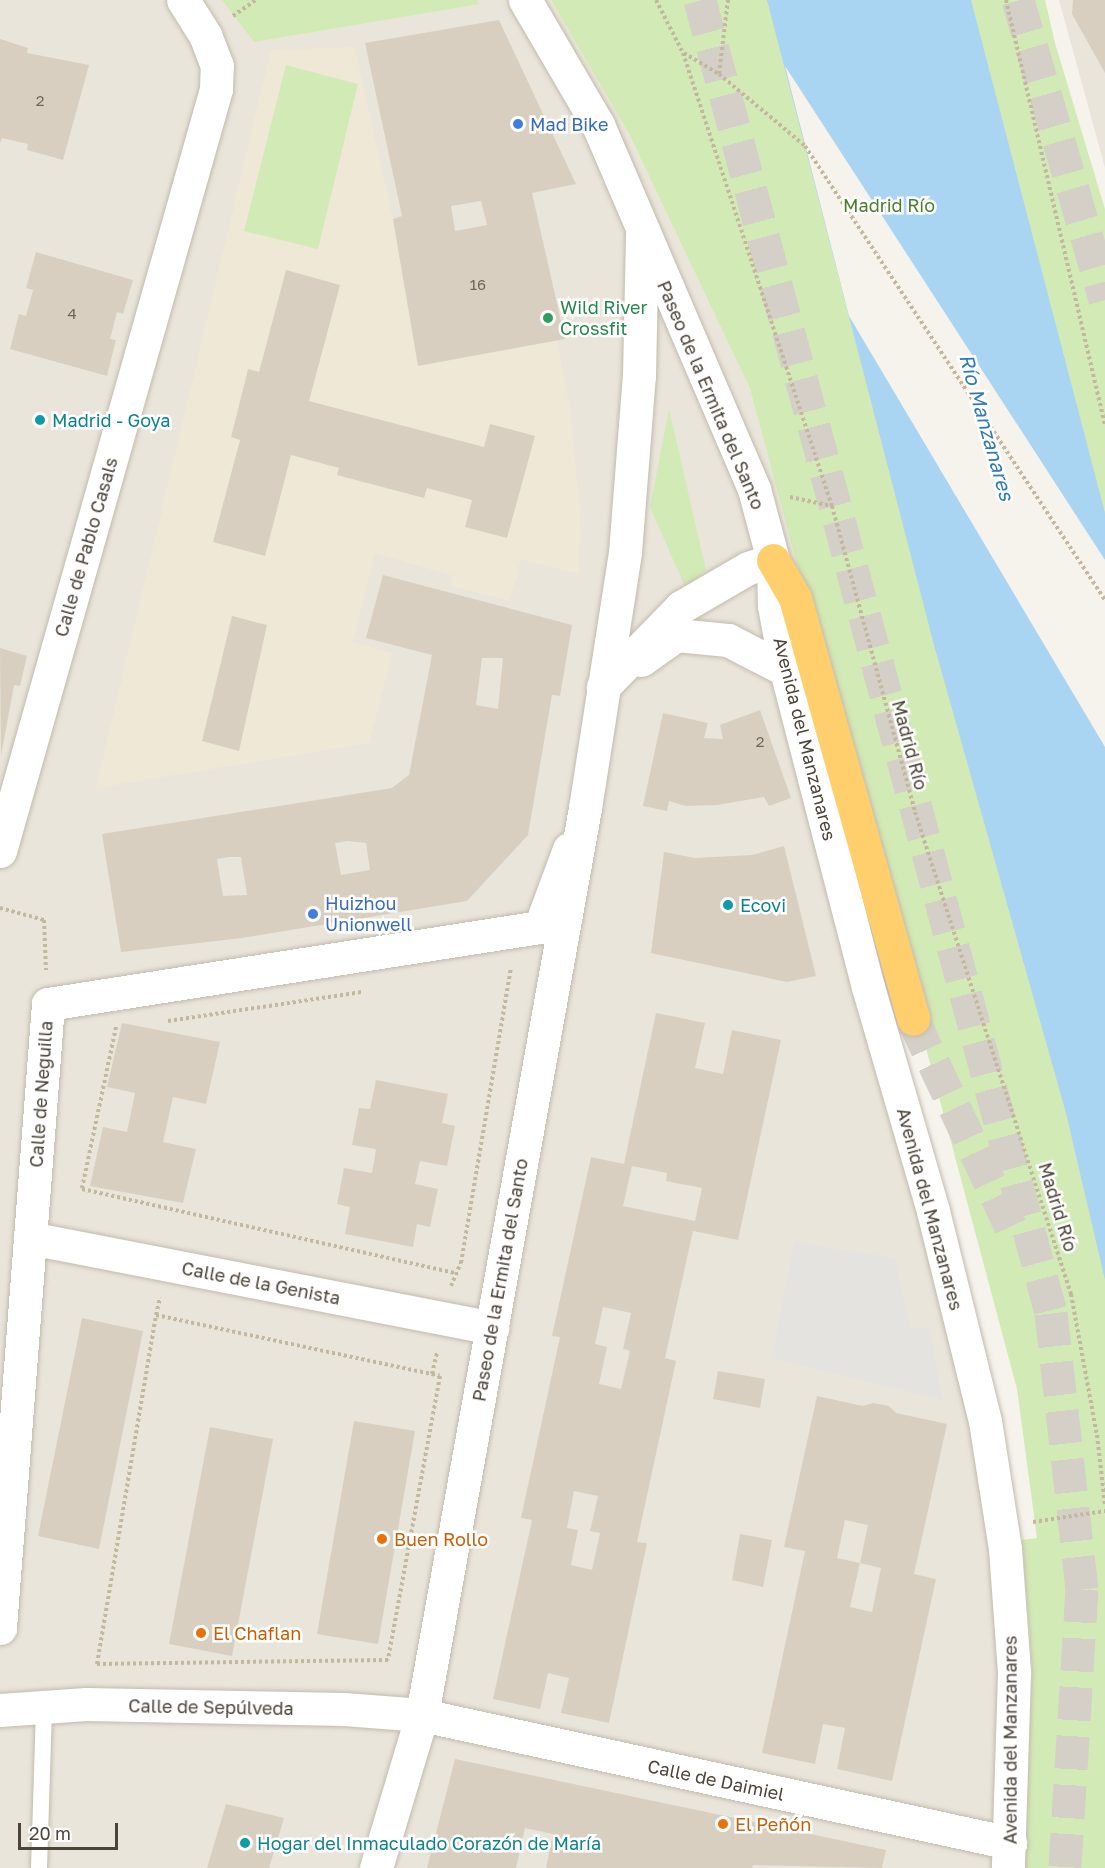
<!DOCTYPE html>
<meta charset="utf-8">
<style>
body{margin:0}
#map{position:relative;width:1105px;height:1868px;overflow:hidden;background:#f6f3ec;font-family:"Golos Text",sans-serif}
div>[style]{position:absolute}
.residential>*{inset:0;background:#eae5da}
.education>*{inset:0;background:#efe8d6}
.green>*{inset:0;background:#d2eab5}
.parking>*{inset:0;background:#e5e3e0}
.water>*{inset:0;background:#a9d4f2}
.pier>*{inset:0;background:#f6f3ec}
.building>*{inset:0;background:#d8cfc1}
.motorway-tunnel>*{height:33px;margin-top:-16.5px;transform-origin:0;background:repeating-linear-gradient(90deg,#d4d0c8 0 33px,transparent 0 49px)}
.path>*{height:4px;margin-top:-2px;transform-origin:0;background:repeating-linear-gradient(90deg,#c4b79f 0 3px,transparent 0 6px)}
.roads{filter:drop-shadow(0 0 2px #c2bbae) drop-shadow(0 0 2px #c2bbae)}
.service>*{height:16px;margin:-8px;padding:0 8px;transform-origin:8px;border-radius:8px;background:#fff}
.minor>*{height:33px;margin:-16.5px;padding:0 16.5px;transform-origin:16.5px;border-radius:16.5px;background:#fff}
.tertiary>*{height:33px;margin:-16.5px;padding:0 16.5px;transform-origin:16.5px;border-radius:16.5px;background:#fff}
.motorway>*{height:33px;margin:-16.5px;padding:0 16.5px;transform-origin:16.5px;border-radius:16.5px;background:#ffcf6e}
.dots>*{width:16px;height:16px;translate:-50% -50%;box-sizing:border-box;border:3px solid #fff;border-radius:50%}
span{translate:-50% -50%;white-space:nowrap;text-align:center;line-height:1.15;-webkit-text-stroke:5px #fff;paint-order:stroke}
.number-label{font-size:15px;color:#6e675b}
.number-label span{-webkit-text-stroke-width:0}
.shop-label{font-size:18px;color:#366cbe}
.left{translate:0 -50%;text-align:left}
.park-label{font-size:18px;color:#4a7f2a}
.leisure-label{font-size:18px;color:#27864d}
.street-label{font-size:18px;color:#4b4439}
.culture-label{font-size:18px;color:#0d838f}
.food-label{font-size:18px;color:#c56008}
.water-label{font-size:20px;color:#2e7ab2;font-style:italic}
.scale{position:absolute;left:18px;top:1823px;width:100px;height:27px;box-sizing:border-box;border:3px solid #4b4439;border-top:0;padding-left:8px;font-size:18px;line-height:21px;white-space:nowrap;color:#4b4439;-webkit-text-stroke:4px #fff;paint-order:stroke}
</style>
<div id="map">
<div class="residential">
<div style="clip-path:polygon(0 0,551px 0,629px 134px,750px 389px,805px 595px,786px 670px,985px 1421px,1008px 1868px,0 1868px)"></div>
<div style="clip-path:polygon(1059px 0,1105px 0,1105px 168px)"></div>
</div>
<div class="education">
<div style="clip-path:polygon(354px 47px,393px 219px,418px 365px,557px 340px,570px 412px,580px 512px,579px 574px,521px 559px,510px 601px,451px 586px,453px 576px,375px 553px,352px 642px,392px 653px,369px 743px,96px 788px,271px 50px)"></div>
</div>
<div class="green">
<div style="clip-path:polygon(222px 0,477px 0,479px 4px,254px 42px)"></div>
<div style="clip-path:polygon(551px 0,1045px 0,1055px 43px,1105px 209px,1105px 1868px,1022px 1868px,1032px 1670px,1022px 1540px,1037px 1538px,1017px 1389px,750px 389px,629px 134px)"></div>
<div style="clip-path:polygon(286px 65px,358px 84px,318px 249px,244px 231px)"></div>
<div style="clip-path:polygon(669px 409px,706px 570px,685px 587px,650px 507px)"></div>
</div>
<div class="parking">
<div style="clip-path:polygon(794px 1242px,895px 1258px,910px 1329px,929px 1327px,943px 1400px,772px 1358px)"></div>
</div>
<div class="water">
<div style="clip-path:polygon(767px 0,971px 0,1105px 513px,1105px 1280px,1066px 1113px,934px 645px)"></div>
</div>
<div class="pier">
<div style="clip-path:polygon(785px 66px,1105px 560px,1105px 747px,849px 316px)"></div>
</div>
<div class="building">
<div style="clip-path:polygon(1073px 0,1105px 0,1105px 73px,1072px 14px)"></div>
<div style="clip-path:polygon(evenodd,499px 20px,576px 184px,532px 193px,565px 339px,418px 366px,393px 219px,402px 216px,365px 43px,499px 20px,481px 201px,487px 225px,455px 231px,451px 206px,481px 201px)"></div>
<div style="clip-path:polygon(0 39px,28px 48px,27px 53px,89px 65px,63px 160px,27px 150px,28px 144px,2px 138px,0 143px)"></div>
<div style="clip-path:polygon(36px 252px,133px 280px,123px 314px,117px 312px,110px 339px,116px 340px,107px 376px,10px 349px,19px 314px,26px 316px,33px 290px,26px 288px)"></div>
<div style="clip-path:polygon(286px 270px,340px 285px,309px 401px,484px 447px,490px 424px,535px 436px,507px 538px,465px 527px,472px 500px,427px 488px,424px 498px,337px 475px,339px 468px,291px 455px,265px 556px,213px 542px,240px 440px,231px 437px,248px 369px,259px 372px)"></div>
<div style="clip-path:polygon(evenodd,383px 575px,572px 625px,560px 696px,552px 695px,528px 835px,467px 901px,242px 938px,121px 952px,102px 834px,392px 788px,409px 775px,432px 655px,366px 638px,383px 575px,482px 658px,503px 658px,498px 709px,476px 705px,482px 658px,383px 575px,348px 841px,366px 843px,370px 870px,341px 875px,335px 843px,348px 841px,383px 575px,229px 857px,241px 857px,247px 895px,223px 896px,217px 859px,229px 857px)"></div>
<div style="clip-path:polygon(232px 616px,267px 625px,239px 751px,202px 741px)"></div>
<div style="clip-path:polygon(0 648px,27px 656px,20px 686px,14px 685px,1px 756px)"></div>
<div style="clip-path:polygon(760px 710px,791px 798px,769px 806px,764px 797px,717px 805px,686px 806px,669px 801px,667px 811px,643px 806px,663px 713px,708px 723px,704px 738px,723px 739px,720px 725px)"></div>
<div style="clip-path:polygon(784px 846px,816px 976px,787px 982px,651px 953px,664px 852px,695px 858px,752px 855px)"></div>
<div style="clip-path:polygon(evenodd,656px 1013px,705px 1023px,695px 1068px,723px 1074px,732px 1030px,781px 1040px,738px 1240px,693px 1231px,665px 1358px,676px 1361px,637px 1542px,647px 1543px,609px 1723px,561px 1713px,569px 1678px,548px 1673px,540px 1709px,493px 1699px,532px 1520px,521px 1518px,560px 1337px,552px 1336px,591px 1157px,624px 1164px,656px 1013px,632px 1166px,667px 1173px,666px 1181px,702px 1188px,695px 1221px,623px 1206px,632px 1166px,656px 1013px,603px 1307px,631px 1313px,623px 1349px,630px 1351px,621px 1389px,599px 1384px,607px 1347px,595px 1344px,603px 1307px,656px 1013px,574px 1491px,598px 1496px,590px 1531px,600px 1533px,592px 1570px,571px 1565px,578px 1530px,567px 1528px,574px 1491px)"></div>
<div style="clip-path:polygon(122px 1023px,220px 1042px,206px 1104px,173px 1097px,163px 1142px,196px 1149px,183px 1203px,90px 1186px,103px 1127px,127px 1132px,135px 1093px,107px 1087px)"></div>
<div style="clip-path:polygon(376px 1080px,448px 1094px,442px 1123px,455px 1126px,447px 1166px,420px 1161px,415px 1184px,438px 1189px,430px 1227px,417px 1224px,413px 1247px,345px 1234px,350px 1207px,337px 1204px,344px 1168px,372px 1173px,376px 1149px,352px 1145px,359px 1108px,370px 1109px)"></div>
<div style="clip-path:polygon(82px 1318px,143px 1331px,99px 1549px,38px 1536px)"></div>
<div style="clip-path:polygon(718px 1371px,765px 1379px,760px 1408px,713px 1399px)"></div>
<div style="clip-path:polygon(evenodd,817px 1396px,863px 1406px,873px 1403px,889px 1406px,896px 1413px,947px 1424px,914px 1574px,936px 1579px,892px 1781px,837px 1769px,845px 1728px,823px 1724px,815px 1764px,762px 1753px,805px 1551px,784px 1547px,817px 1396px,845px 1520px,868px 1525px,860px 1563px,881px 1568px,872px 1612px,850px 1607px,860px 1563px,837px 1558px,845px 1520px)"></div>
<div style="clip-path:polygon(354px 1421px,415px 1431px,378px 1644px,317px 1634px)"></div>
<div style="clip-path:polygon(210px 1427px,273px 1439px,232px 1656px,169px 1644px)"></div>
<div style="clip-path:polygon(740px 1534px,772px 1540px,763px 1587px,732px 1580px)"></div>
<div style="clip-path:polygon(455px 1759px,886px 1850px,882px 1868px,753px 1865px,752px 1868px,546px 1868px,553px 1834px,525px 1828px,516px 1868px,427px 1868px)"></div>
<div style="clip-path:polygon(226px 1804px,284px 1818px,269px 1868px,207px 1868px)"></div>
</div>
<div class="motorway-tunnel">
<div style="left:700px;top:0;width:1359px;rotate:75.03deg"></div>
<div style="left:1051px;top:1313px;width:278px;rotate:83.6deg"></div>
<div style="left:1082px;top:1589px;width:280px;rotate:93.5deg"></div>
<div style="left:1018px;top:0;width:312px;rotate:73.8deg"></div>
<div style="left:913px;top:1019px;width:244px;rotate:64.8deg"></div>
</div>
<div class="path">
<div style="left:656px;top:0;width:59px;rotate:63deg"></div>
<div style="left:683px;top:53px;width:477px;rotate:71.8deg"></div>
<div style="left:832px;top:506px;width:317px;rotate:74.8deg"></div>
<div style="left:915px;top:812px;width:507px;rotate:72.07deg"></div>
<div style="left:1071px;top:1294px;width:143px;rotate:79.6deg"></div>
<div style="left:1097px;top:1435px;width:70px;rotate:83.5deg"></div>
<div style="left:1006px;top:0;width:437px;rotate:76.9deg"></div>
<div style="left:233px;top:16px;width:28px;rotate:-35deg"></div>
<div style="left:684px;top:53px;width:41px;rotate:31deg"></div>
<div style="left:719px;top:74px;width:112px;rotate:39.9deg"></div>
<div style="left:805px;top:146px;width:544px;rotate:56.54deg"></div>
<div style="left:719px;top:74px;width:75px;rotate:-83.1deg"></div>
<div style="left:790px;top:497px;width:43px;rotate:12.1deg"></div>
<div style="left:0;top:908px;width:46px;rotate:15.3deg"></div>
<div style="left:44px;top:920px;width:50px;rotate:87.7deg"></div>
<div style="left:168px;top:1021px;width:196px;rotate:-8.5deg"></div>
<div style="left:116px;top:1027px;width:166px;rotate:101.9deg"></div>
<div style="left:82px;top:1189px;width:383px;rotate:12.7deg"></div>
<div style="left:451px;top:1286px;width:25px;rotate:-67deg"></div>
<div style="left:461px;top:1263px;width:299px;rotate:-80.4deg"></div>
<div style="left:156px;top:1315px;width:290px;rotate:12.1deg"></div>
<div style="left:440px;top:1376px;width:289px;rotate:100.4deg"></div>
<div style="left:388px;top:1660px;width:291px;rotate:179.2deg"></div>
<div style="left:97px;top:1664px;width:354px;rotate:-80.4deg"></div>
<div style="left:156px;top:1315px;width:18px;rotate:-77deg"></div>
<div style="left:432px;top:1374px;width:23px;rotate:-77deg"></div>
<div style="left:1033px;top:1522px;width:73px;rotate:-8.7deg"></div>
</div>
<div class="roads">
<div class="service">
<div style="left:39px;top:1868px;width:161px;rotate:-88.2deg"></div>
</div>
<div class="minor">
<div style="left:773px;top:560px;width:46px;rotate:88.8deg"></div>
<div style="left:774px;top:606px;width:65px;rotate:79.4deg"></div>
<div style="left:786px;top:670px;width:327px;rotate:75.5deg"></div>
<div style="left:868px;top:987px;width:233px;rotate:73.8deg"></div>
<div style="left:933px;top:1211px;width:216px;rotate:76.1deg"></div>
<div style="left:985px;top:1421px;width:130px;rotate:81.1deg"></div>
<div style="left:1005px;top:1549px;width:124px;rotate:85.8deg"></div>
<div style="left:1014px;top:1673px;width:195px;rotate:91.8deg"></div>
<div style="left:641px;top:660px;width:43px;rotate:-35.5deg"></div>
<div style="left:676px;top:635px;width:52px;rotate:5.5deg"></div>
<div style="left:728px;top:640px;width:65px;rotate:27.3deg"></div>
<div style="left:0;top:851px;width:792px;rotate:-74.17deg"></div>
<div style="left:216px;top:89px;width:23px;rotate:-88deg"></div>
<div style="left:217px;top:66px;width:33px;rotate:-111deg"></div>
<div style="left:205px;top:35px;width:41px;rotate:-122.2deg"></div>
<div style="left:30px;top:1238px;width:471px;rotate:11deg"></div>
<div style="left:0;top:1628px;width:626px;rotate:-85.6deg"></div>
<div style="left:48px;top:1004px;width:498px;rotate:-8.9deg"></div>
<div style="left:540px;top:927px;width:83px;rotate:-69.6deg"></div>
<div style="left:422px;top:1715px;width:602px;rotate:12.28deg"></div>
</div>
<div class="tertiary">
<div style="left:525px;top:0;width:145px;rotate:59.7deg"></div>
<div style="left:598px;top:125px;width:396px;rotate:66.8deg"></div>
<div style="left:754px;top:489px;width:73px;rotate:75deg"></div>
<div style="left:773px;top:560px;width:26px;rotate:162deg"></div>
<div style="left:748px;top:568px;width:78px;rotate:149.8deg"></div>
<div style="left:681px;top:607px;width:112px;rotate:134.3deg"></div>
<div style="left:0;top:1710px;width:86px;rotate:-4deg"></div>
<div style="left:86px;top:1704px;width:258px;rotate:1.1deg"></div>
<div style="left:344px;top:1709px;width:78px;rotate:4.4deg"></div>
<div style="left:376px;top:1868px;width:160px;rotate:-73.3deg"></div>
<div style="left:422px;top:1715px;width:922px;rotate:-79.81deg"></div>
<div style="left:585px;top:808px;width:259px;rotate:-81.1deg"></div>
<div style="left:625px;top:552px;width:177px;rotate:-85.5deg"></div>
<div style="left:639px;top:376px;width:145px;rotate:-88.8deg"></div>
</div>
<div class="motorway">
<div style="left:773px;top:560px;width:44px;rotate:59.9deg"></div>
<div style="left:795px;top:598px;width:437px;rotate:74.3deg"></div>
</div>
</div>
<div class="dots">
<div style="left:518px;top:124px;background:#3f7fe0"></div>
<div style="left:548px;top:318px;background:#2e9e5b"></div>
<div style="left:40px;top:420px;background:#0f9aa8"></div>
<div style="left:728px;top:905px;background:#0f9aa8"></div>
<div style="left:313px;top:914px;background:#3f7fe0"></div>
<div style="left:382px;top:1539px;background:#e8710a"></div>
<div style="left:201px;top:1633px;background:#e8710a"></div>
<div style="left:723px;top:1824px;background:#e8710a"></div>
<div style="left:245px;top:1843px;background:#0f9aa8"></div>
</div>
<div class="number-label">
<span style="left:40px;top:101px">2</span>
<span style="left:478px;top:285px">16</span>
<span style="left:72px;top:314px">4</span>
<span style="left:760px;top:742px">2</span>
</div>
<div class="shop-label">
<span class="left" style="left:530px;top:124px">Mad Bike</span>
<span class="left" style="left:325px;top:914px">Huizhou<br>Unionwell</span>
</div>
<div class="park-label">
<span style="left:889px;top:205px">Madrid Río</span>
</div>
<div class="leisure-label">
<span class="left" style="left:560px;top:318px">Wild River<br>Crossfit</span>
</div>
<div class="street-label">
<span style="left:711px;top:395px;rotate:67deg">Paseo de la Ermita del Santo</span>
<span style="left:86px;top:547px;rotate:-74deg">Calle de Pablo Casals</span>
<span style="left:805px;top:739px;rotate:76deg">Avenida del Manzanares</span>
<span style="left:910px;top:745px;rotate:75deg">Madrid Río</span>
<span style="left:41px;top:1094px;rotate:-86deg">Calle de Neguilla</span>
<span style="left:1058px;top:1207px;rotate:73deg">Madrid Río</span>
<span style="left:930px;top:1209px;rotate:75deg">Avenida del Manzanares</span>
<span style="left:500px;top:1280px;rotate:-80deg">Paseo de la Ermita del Santo</span>
<span style="left:261px;top:1283px;rotate:11deg">Calle de la Genista</span>
<span style="left:211px;top:1707px;rotate:1deg">Calle de Sepúlveda</span>
<span style="left:1010px;top:1740px;rotate:-90deg">Avenida del Manzanares</span>
<span style="left:716px;top:1780px;rotate:12deg">Calle de Daimiel</span>
</div>
<div class="culture-label">
<span class="left" style="left:52px;top:420px">Madrid - Goya</span>
<span class="left" style="left:740px;top:905px">Ecovi</span>
<span class="left" style="left:257px;top:1843px">Hogar del Inmaculado Corazón de María</span>
</div>
<div class="food-label">
<span class="left" style="left:394px;top:1539px">Buen Rollo</span>
<span class="left" style="left:213px;top:1633px">El Chaflan</span>
<span class="left" style="left:735px;top:1824px">El Peñón</span>
</div>
<div class="water-label">
<span style="left:987px;top:427px;rotate:74deg">Río Manzanares</span>
</div>
<div class="scale">20 m</div>
</div>
